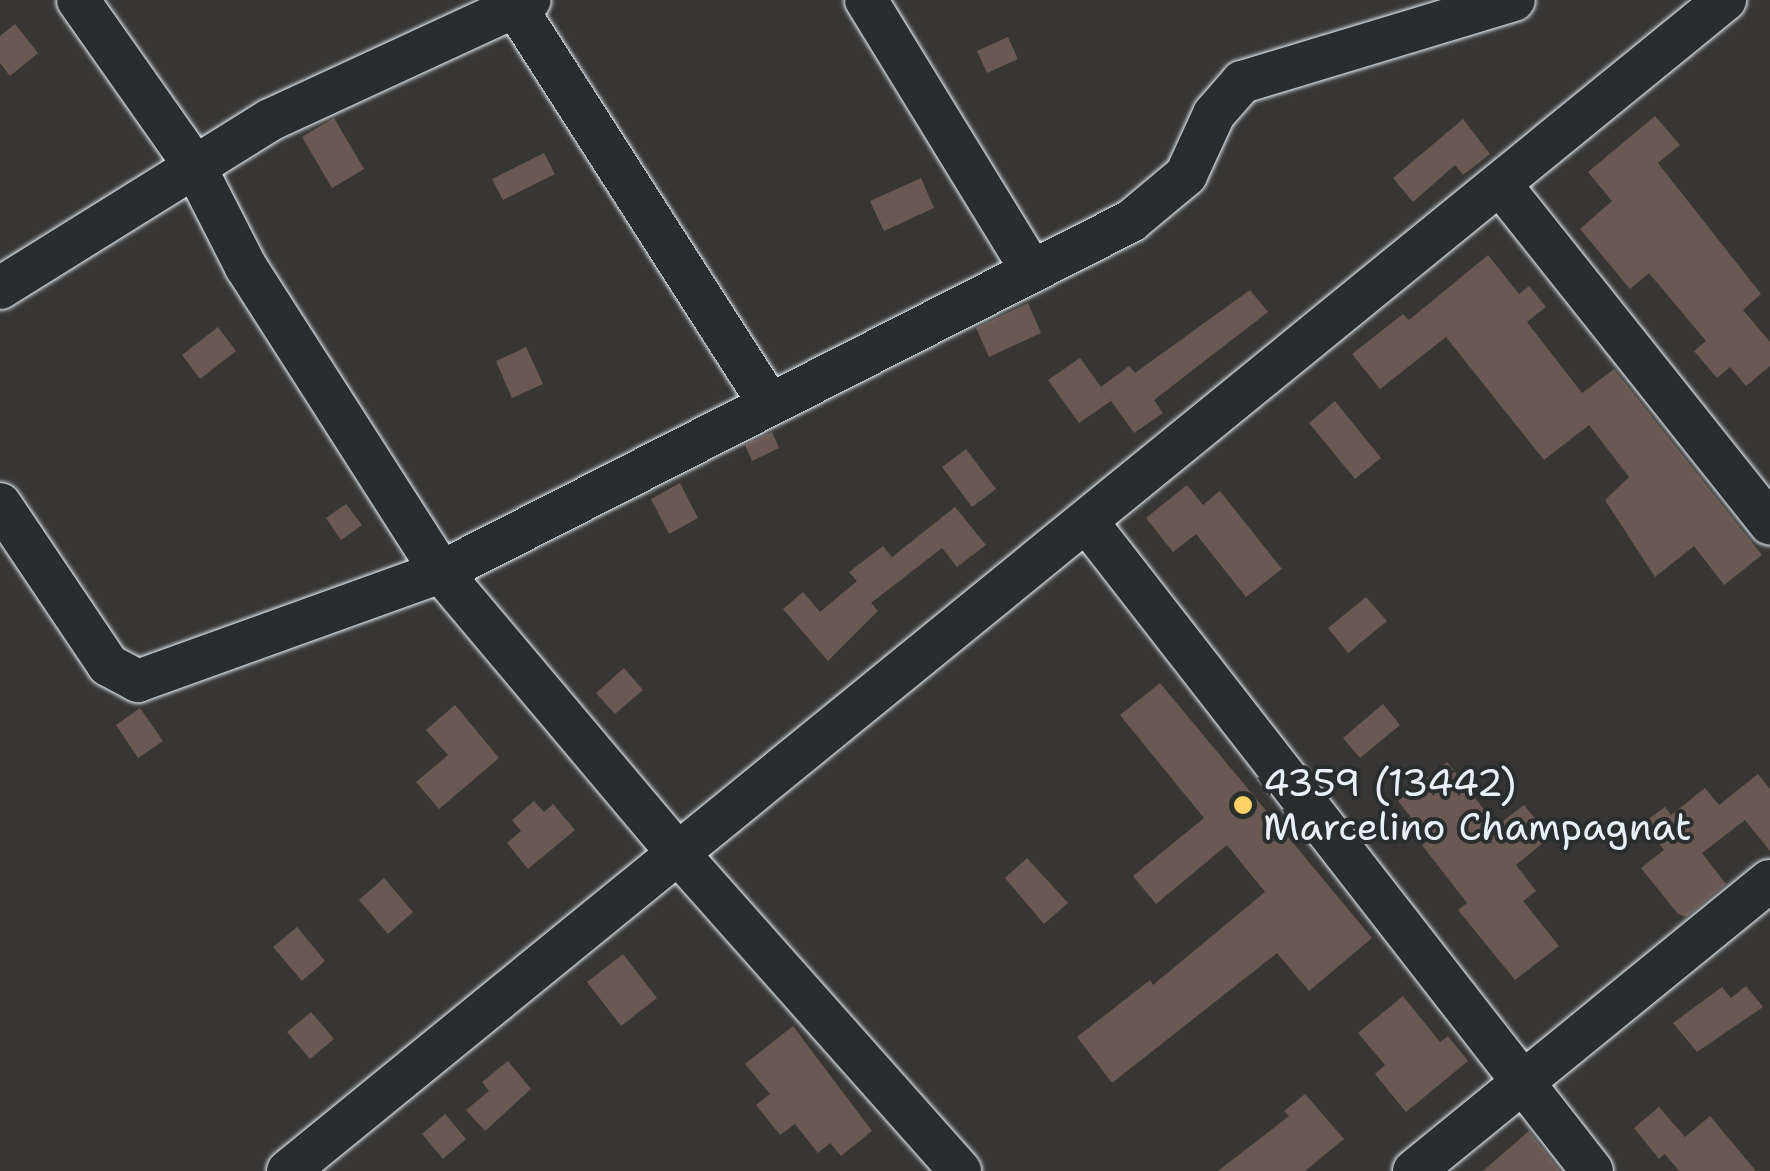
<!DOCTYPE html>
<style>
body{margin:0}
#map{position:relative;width:1770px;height:1171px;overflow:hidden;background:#373635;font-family:"Shantell Sans",sans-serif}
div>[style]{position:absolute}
.building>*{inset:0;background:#6a5953}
.roads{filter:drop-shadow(0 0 2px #e8f1f8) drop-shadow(0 0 2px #e8f1f8)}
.minor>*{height:42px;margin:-21px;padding:0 21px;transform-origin:21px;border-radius:21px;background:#2a2d2e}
.dots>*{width:28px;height:28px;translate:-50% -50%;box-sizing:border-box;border:5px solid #2a2d2e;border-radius:50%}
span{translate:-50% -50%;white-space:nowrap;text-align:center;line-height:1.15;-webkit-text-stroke:8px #2a2d2e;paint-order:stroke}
.poi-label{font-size:38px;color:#e8f1f8}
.left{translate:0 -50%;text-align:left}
</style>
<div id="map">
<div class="building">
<div style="clip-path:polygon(15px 24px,38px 53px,10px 76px,0 63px,0 36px)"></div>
<div style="clip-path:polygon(1008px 37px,1018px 59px,987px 73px,977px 51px)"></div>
<div style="clip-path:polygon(1655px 116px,1680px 145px,1658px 163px,1761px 294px,1743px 310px,1770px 342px,1770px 366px,1746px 386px,1730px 367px,1717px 378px,1694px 351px,1706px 341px,1649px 273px,1630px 289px,1580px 229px,1612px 201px,1588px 172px)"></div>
<div style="clip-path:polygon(334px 118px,364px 169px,332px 188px,302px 137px)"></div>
<div style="clip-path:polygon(1463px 119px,1490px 154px,1463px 175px,1455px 165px,1413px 202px,1393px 178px)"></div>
<div style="clip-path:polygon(544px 153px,555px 174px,503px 200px,492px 179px)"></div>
<div style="clip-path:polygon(921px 178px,934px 208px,884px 231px,870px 201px)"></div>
<div style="clip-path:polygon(1488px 255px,1519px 294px,1529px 286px,1546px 307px,1527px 322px,1582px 393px,1614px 369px,1762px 555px,1724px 585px,1694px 546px,1655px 577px,1605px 500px,1629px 477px,1589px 425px,1544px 460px,1446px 337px,1380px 389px,1352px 354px,1403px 314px,1409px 320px)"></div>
<div style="clip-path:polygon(1250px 290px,1268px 312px,1154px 400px,1163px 413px,1134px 433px,1101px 387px,1129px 366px,1135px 373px)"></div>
<div style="clip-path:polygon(1028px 303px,1041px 333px,989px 357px,976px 328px)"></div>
<div style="clip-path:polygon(218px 327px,236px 351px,200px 379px,182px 355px)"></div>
<div style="clip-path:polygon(526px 347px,543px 384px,512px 398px,496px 361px)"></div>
<div style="clip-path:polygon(1080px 358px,1111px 401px,1079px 423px,1048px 380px)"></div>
<div style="clip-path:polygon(1335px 401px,1381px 458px,1355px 479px,1309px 423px)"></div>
<div style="clip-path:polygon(772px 432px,779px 448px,752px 461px,745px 445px)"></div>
<div style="clip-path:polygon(966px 449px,996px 489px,972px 507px,942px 467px)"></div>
<div style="clip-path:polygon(680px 483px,698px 518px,669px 534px,651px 499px)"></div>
<div style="clip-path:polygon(1187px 485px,1203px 505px,1220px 491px,1282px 569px,1246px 597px,1196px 534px,1173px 552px,1146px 518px)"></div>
<div style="clip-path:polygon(346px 504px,362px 525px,341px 540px,326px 518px)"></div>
<div style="clip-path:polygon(955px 507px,986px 545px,957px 567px,942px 548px,871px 603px,878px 611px,828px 661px,783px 609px,803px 592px,820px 612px,857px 581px,849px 572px,883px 546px,892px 557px)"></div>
<div style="clip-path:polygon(1366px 597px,1387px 621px,1348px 653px,1328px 628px)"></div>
<div style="clip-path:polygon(624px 668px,643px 690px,615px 714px,596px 693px)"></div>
<div style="clip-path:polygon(1160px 683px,1372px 938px,1309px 991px,1277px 953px,1112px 1083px,1077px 1037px,1150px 980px,1153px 985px,1265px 892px,1227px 845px,1156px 904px,1133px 876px,1204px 818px,1120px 715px)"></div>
<div style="clip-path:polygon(1383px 704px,1400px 725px,1360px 758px,1343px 738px)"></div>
<div style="clip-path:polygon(455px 705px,499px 758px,439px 809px,416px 782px,448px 755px,426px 730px)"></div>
<div style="clip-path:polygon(140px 708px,163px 741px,138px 758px,116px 725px)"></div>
<div style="clip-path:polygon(1447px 762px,1497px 826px,1524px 805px,1550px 837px,1516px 865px,1536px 891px,1523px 901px,1559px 946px,1515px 980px,1458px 910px,1467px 903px,1422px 845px,1429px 840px,1398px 801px)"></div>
<div style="clip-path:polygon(1758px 774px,1770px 789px,1770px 851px,1745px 820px,1702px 853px,1726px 884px,1686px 917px,1678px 914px,1641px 868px,1664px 850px,1643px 823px,1665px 807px,1671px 815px,1705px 788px,1719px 805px)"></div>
<div style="clip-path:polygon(534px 801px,544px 812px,553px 804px,575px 830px,528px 869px,507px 843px,521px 831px,512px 820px)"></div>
<div style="clip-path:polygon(1027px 858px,1068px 903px,1044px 924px,1005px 878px)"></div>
<div style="clip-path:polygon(384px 878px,413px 912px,388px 934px,359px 900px)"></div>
<div style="clip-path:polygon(297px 927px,325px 961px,302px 981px,273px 947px)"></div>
<div style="clip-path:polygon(623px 954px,657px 998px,621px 1026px,587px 982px)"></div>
<div style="clip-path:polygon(1746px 986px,1763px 1007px,1697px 1052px,1673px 1023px,1722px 987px,1731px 998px)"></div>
<div style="clip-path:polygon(1403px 996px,1440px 1042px,1448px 1036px,1468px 1061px,1406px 1112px,1375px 1074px,1385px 1065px,1358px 1033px)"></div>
<div style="clip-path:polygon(311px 1012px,334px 1039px,310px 1059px,287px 1032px)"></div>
<div style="clip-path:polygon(793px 1026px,872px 1131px,841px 1156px,830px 1143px,818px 1153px,795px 1124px,780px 1135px,756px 1105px,770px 1094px,745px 1064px)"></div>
<div style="clip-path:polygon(508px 1061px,531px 1089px,485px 1131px,466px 1110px,489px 1091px,482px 1082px)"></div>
<div style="clip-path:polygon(1305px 1094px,1344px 1139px,1305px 1171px,1218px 1171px,1289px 1116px,1284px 1111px)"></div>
<div style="clip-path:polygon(1659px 1107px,1685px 1137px,1710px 1116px,1756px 1171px,1679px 1171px,1665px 1154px,1659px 1159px,1634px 1128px)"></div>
<div style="clip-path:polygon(445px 1114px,466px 1139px,443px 1159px,422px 1134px)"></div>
<div style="clip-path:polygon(1529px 1131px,1560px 1171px,1483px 1171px)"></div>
</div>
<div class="roads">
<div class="minor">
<div style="left:78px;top:0;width:202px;rotate:54.9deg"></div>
<div style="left:194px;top:165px;width:114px;rotate:63deg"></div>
<div style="left:246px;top:267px;width:362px;rotate:57.4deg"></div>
<div style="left:441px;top:572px;width:365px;rotate:49.9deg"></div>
<div style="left:676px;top:851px;width:428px;rotate:48.4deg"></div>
<div style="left:511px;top:0;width:479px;rotate:57.4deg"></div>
<div style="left:866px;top:0;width:318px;rotate:58.5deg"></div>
<div style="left:1500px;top:184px;width:434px;rotate:51.5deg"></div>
<div style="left:0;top:288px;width:318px;rotate:-31.9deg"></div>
<div style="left:270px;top:120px;width:286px;rotate:-24.8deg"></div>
<div style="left:0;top:504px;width:194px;rotate:56.1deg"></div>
<div style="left:108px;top:665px;width:34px;rotate:28deg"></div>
<div style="left:138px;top:681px;width:322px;rotate:-19.8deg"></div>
<div style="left:441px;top:572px;width:774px;rotate:-26.96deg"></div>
<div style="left:1131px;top:221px;width:72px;rotate:-39.9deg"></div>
<div style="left:1186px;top:175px;width:67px;rotate:-65.3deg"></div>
<div style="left:1214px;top:114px;width:43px;rotate:-48.8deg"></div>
<div style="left:1242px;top:82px;width:284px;rotate:-16.8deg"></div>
<div style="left:1087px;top:522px;width:822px;rotate:52.11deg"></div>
<div style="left:288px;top:1171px;width:1854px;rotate:-39.18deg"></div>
<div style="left:1414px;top:1171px;width:459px;rotate:-39.2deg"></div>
</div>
</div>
<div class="dots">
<div style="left:1243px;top:805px;background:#ffd166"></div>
</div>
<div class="poi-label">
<span class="left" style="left:1263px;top:805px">4359 (13442)<br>Marcelino Champagnat</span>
</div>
</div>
